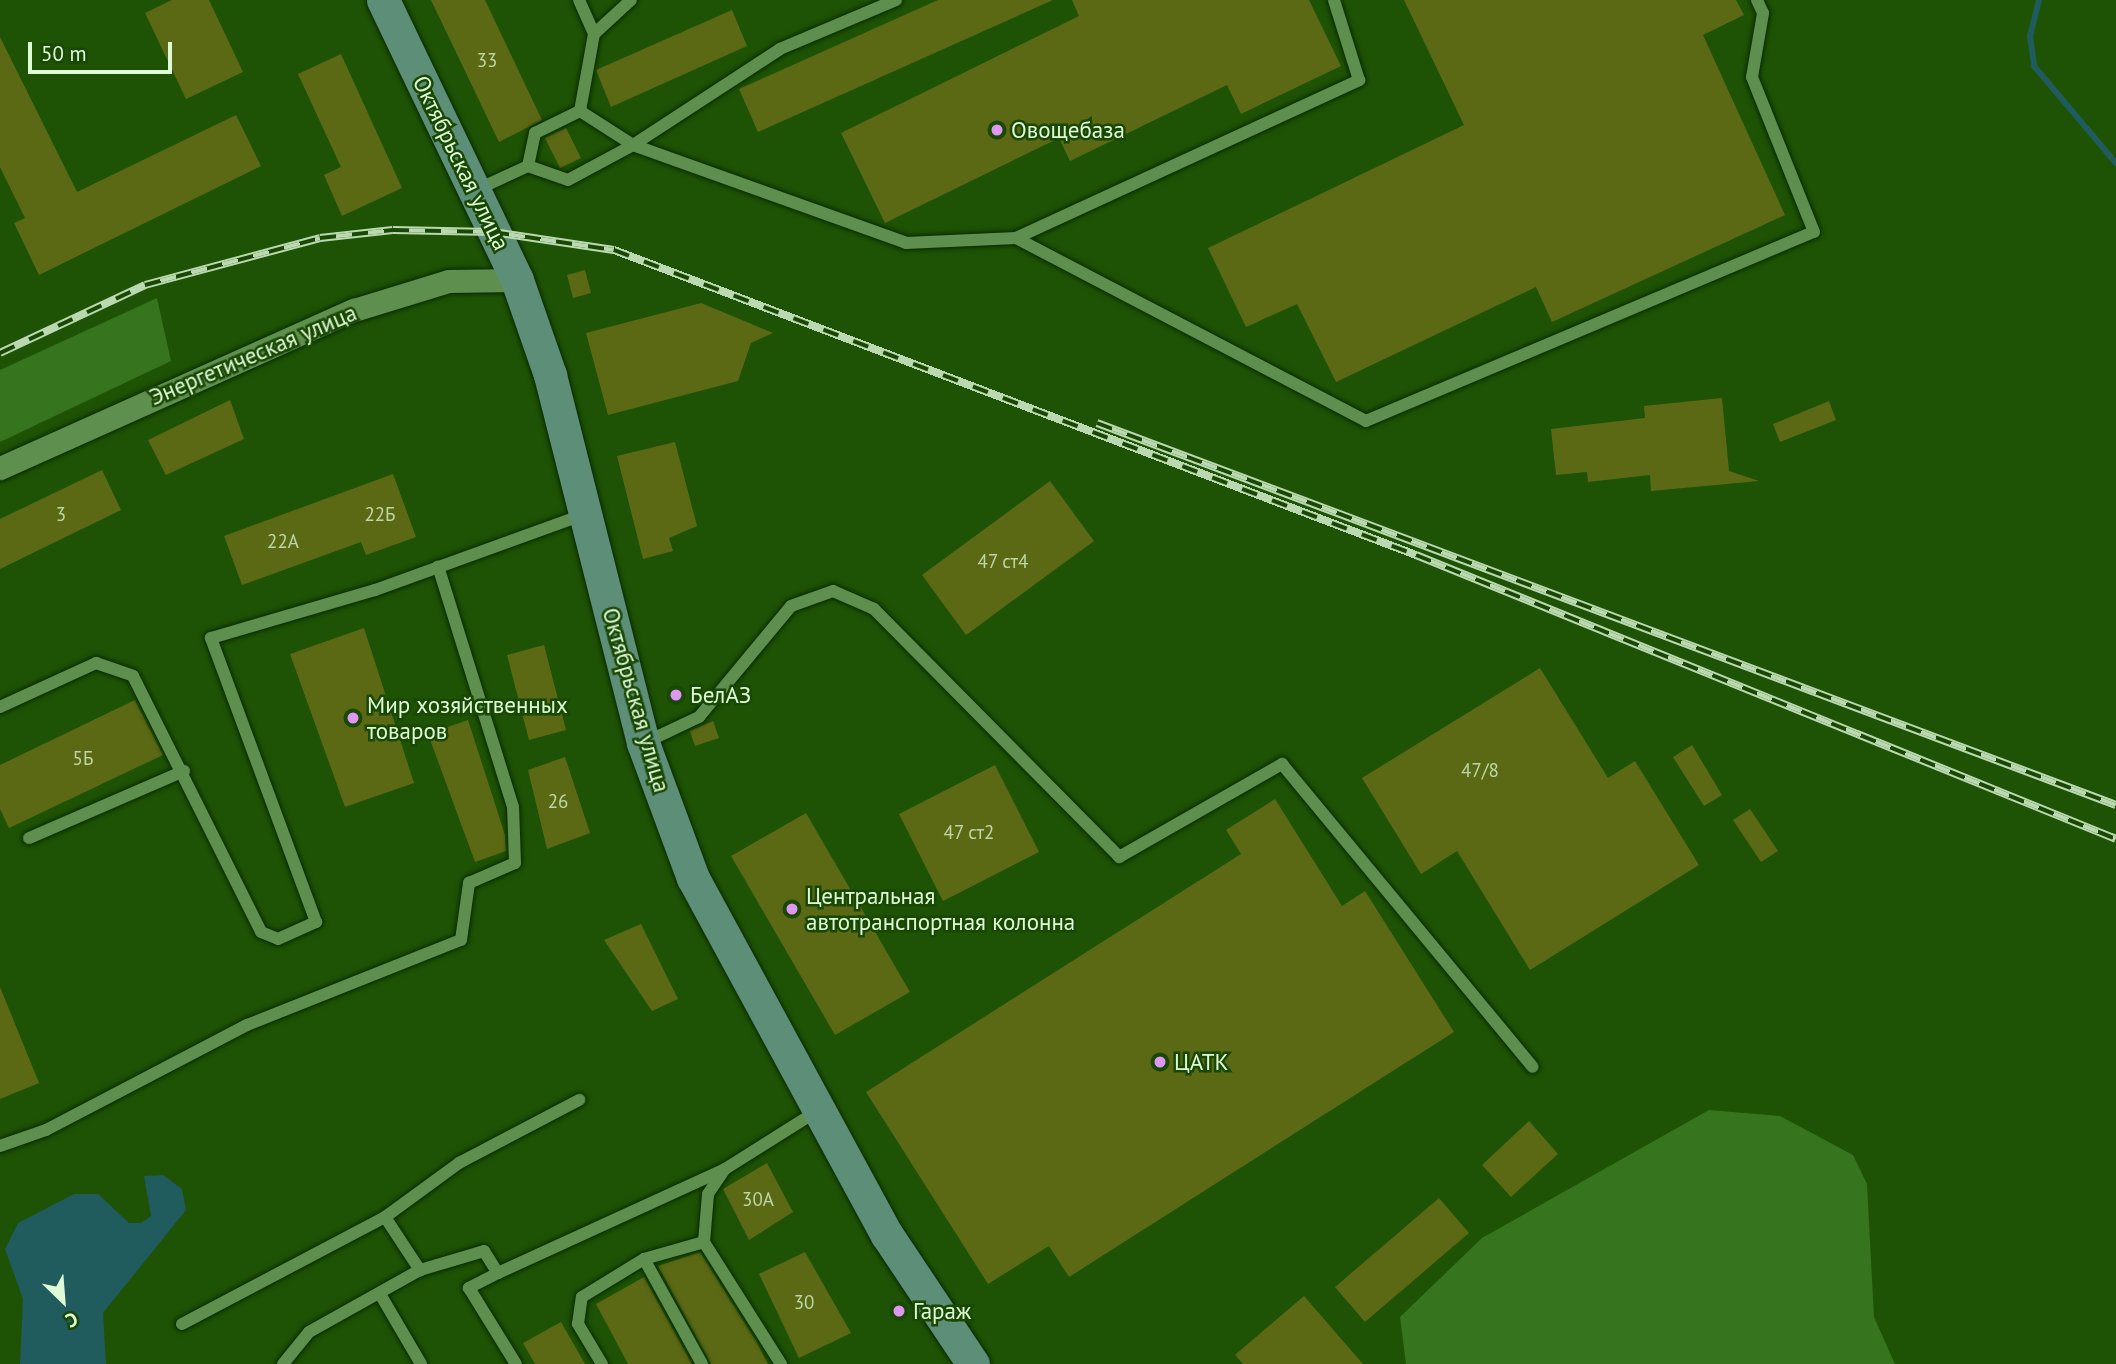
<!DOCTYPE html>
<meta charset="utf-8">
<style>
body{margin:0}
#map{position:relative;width:2116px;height:1364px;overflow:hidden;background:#194704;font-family:"PT Sans",sans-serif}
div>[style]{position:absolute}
.built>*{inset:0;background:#1e5205}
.green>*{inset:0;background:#36741e}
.water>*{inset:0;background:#205b5d}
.stream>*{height:6px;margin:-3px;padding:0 3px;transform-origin:3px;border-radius:3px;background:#205b5d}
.building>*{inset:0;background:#5c6914}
.roads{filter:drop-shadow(0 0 2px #082b00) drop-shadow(0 0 2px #082b00)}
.lane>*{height:12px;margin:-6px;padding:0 6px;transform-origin:6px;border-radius:6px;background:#5e8f4f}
.street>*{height:23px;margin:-11.5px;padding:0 11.5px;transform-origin:11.5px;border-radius:11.5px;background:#5e8f4f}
.secondary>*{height:33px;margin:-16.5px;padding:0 16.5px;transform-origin:16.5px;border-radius:16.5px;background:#5c8e78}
.rail>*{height:8px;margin-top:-4px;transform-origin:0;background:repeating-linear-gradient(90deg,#194704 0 16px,#bbd9b0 0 32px);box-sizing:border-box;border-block:2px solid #bbd9b0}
.dots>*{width:19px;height:19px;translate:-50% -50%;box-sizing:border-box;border:4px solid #194704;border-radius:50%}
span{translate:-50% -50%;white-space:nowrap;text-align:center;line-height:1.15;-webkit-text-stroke:5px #194704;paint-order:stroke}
.number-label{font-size:19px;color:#bed6a6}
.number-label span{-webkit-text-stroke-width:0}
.poi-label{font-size:23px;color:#dffad7}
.left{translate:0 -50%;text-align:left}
.street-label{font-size:23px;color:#dffad7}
.north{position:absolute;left:28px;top:1266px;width:70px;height:70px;-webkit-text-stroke:5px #194704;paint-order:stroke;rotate:155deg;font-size:19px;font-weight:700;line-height:28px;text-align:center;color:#dffad7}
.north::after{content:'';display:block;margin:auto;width:24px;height:32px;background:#dffad7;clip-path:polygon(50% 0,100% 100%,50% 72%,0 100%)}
.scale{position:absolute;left:28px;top:42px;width:144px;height:32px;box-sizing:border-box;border:4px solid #dffad7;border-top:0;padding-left:9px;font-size:21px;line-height:24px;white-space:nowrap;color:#dffad7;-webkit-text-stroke:5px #194704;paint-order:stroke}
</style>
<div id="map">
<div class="built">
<div style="clip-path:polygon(0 0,2116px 0,2116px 1364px,0 1364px)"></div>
</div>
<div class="green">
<div style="clip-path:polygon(157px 298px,171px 361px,0 442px,0 370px)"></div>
<div style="clip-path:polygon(1709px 1110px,1780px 1116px,1853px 1155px,1867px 1184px,1874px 1317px,1895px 1364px,1406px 1364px,1400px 1317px,1482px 1238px)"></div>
</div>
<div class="water">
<div style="clip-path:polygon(163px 1175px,182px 1189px,186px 1210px,103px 1313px,106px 1364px,20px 1364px,23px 1299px,5px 1249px,18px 1223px,74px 1194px,98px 1194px,129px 1223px,141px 1223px,151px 1216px,144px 1176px)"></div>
</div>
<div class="stream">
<div style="left:2039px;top:0;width:37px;rotate:104deg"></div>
<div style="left:2030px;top:36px;width:30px;rotate:82deg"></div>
<div style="left:2034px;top:66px;width:127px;rotate:49.8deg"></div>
</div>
<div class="building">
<div style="clip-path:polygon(172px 0,209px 0,243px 72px,186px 99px,145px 13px)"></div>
<div style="clip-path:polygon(431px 0,485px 0,542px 120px,499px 142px)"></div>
<div style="clip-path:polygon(938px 0,1053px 0,758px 132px,739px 89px)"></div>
<div style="clip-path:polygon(1072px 0,1309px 0,1341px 66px,1241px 114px,1227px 85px,1070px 161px,1059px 138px,885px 223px,841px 133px,1079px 16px)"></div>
<div style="clip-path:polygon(1404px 0,1736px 0,1744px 15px,1703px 35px,1785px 215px,1552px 322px,1536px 287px,1336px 382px,1297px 304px,1246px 327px,1208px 248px,1464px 125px)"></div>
<div style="clip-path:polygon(732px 10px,747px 46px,611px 107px,596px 70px)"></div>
<div style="clip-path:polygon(0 37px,77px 192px,236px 115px,261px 166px,39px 275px,14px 223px,25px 218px,0 167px)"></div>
<div style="clip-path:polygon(341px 54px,402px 188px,342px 216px,324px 175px,341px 167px,298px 74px)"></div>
<div style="clip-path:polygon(566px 128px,581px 158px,560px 168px,545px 138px)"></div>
<div style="clip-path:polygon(585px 270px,591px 293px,573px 298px,567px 275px)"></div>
<div style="clip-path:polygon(701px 303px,773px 333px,751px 343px,738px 381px,608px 415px,586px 333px)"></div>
<div style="clip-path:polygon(1722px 398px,1729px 471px,1759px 481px,1651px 491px,1650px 475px,1588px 482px,1587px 472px,1556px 475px,1551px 429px,1645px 418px,1644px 406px)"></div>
<div style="clip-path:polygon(230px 400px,244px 439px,166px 475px,148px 440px)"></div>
<div style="clip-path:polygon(1829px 401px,1836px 420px,1780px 442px,1773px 424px)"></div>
<div style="clip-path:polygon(675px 442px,697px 526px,669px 538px,673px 551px,643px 559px,617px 456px)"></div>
<div style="clip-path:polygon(102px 470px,121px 510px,0 569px,0 519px)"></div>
<div style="clip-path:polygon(393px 474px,416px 537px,366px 555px,361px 542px,242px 585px,224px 536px)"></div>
<div style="clip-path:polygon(1050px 481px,1094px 541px,966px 635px,922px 575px)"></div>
<div style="clip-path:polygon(364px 628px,414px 783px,345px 807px,290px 654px)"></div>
<div style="clip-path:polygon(544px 645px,566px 730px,529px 740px,507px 655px)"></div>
<div style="clip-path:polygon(1540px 668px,1608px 778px,1635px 761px,1699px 865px,1530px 970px,1457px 851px,1421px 874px,1362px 778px)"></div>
<div style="clip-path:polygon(135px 700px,163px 755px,9px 828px,0 809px,0 765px)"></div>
<div style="clip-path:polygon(468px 720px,505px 835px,506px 851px,475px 862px,428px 734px)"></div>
<div style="clip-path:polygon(713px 721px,719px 738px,695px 746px,690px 731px)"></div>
<div style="clip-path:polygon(1692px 745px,1722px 795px,1704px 806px,1673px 757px)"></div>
<div style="clip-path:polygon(565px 757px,590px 833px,547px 849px,528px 770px)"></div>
<div style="clip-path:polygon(995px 765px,1039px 852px,943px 901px,899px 814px)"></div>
<div style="clip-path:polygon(1275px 799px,1342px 906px,1365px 891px,1454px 1032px,1069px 1277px,1049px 1246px,988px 1284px,866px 1092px,1241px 854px,1226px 830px)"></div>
<div style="clip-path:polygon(1750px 809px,1778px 851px,1761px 862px,1733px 820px)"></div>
<div style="clip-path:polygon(806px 813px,910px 992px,835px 1035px,731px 856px)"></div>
<div style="clip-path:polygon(641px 924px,678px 999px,652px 1011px,604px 940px)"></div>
<div style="clip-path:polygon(0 987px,39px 1083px,0 1099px)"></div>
<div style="clip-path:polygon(1529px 1121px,1558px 1154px,1511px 1197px,1482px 1165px)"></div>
<div style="clip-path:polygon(767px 1163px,793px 1212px,749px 1240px,723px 1189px)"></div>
<div style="clip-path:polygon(1439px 1198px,1469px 1233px,1365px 1322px,1335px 1287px)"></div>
<div style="clip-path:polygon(700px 1252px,756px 1341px,768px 1364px,711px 1364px,658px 1266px)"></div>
<div style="clip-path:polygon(805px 1252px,851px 1333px,799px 1358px,759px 1274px)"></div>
<div style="clip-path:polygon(644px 1277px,692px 1364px,628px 1364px,596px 1304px)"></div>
<div style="clip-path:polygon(1304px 1296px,1363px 1364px,1243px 1364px,1235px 1355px)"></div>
<div style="clip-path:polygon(561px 1322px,585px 1364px,535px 1364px,523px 1343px)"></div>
</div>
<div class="roads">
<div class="lane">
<div style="left:579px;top:0;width:37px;rotate:66deg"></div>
<div style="left:580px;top:111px;width:78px;rotate:-79.7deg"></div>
<div style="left:594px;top:34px;width:50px;rotate:-42.6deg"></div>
<div style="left:528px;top:166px;width:34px;rotate:-78deg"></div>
<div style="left:535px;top:133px;width:50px;rotate:-26.1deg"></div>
<div style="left:580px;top:111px;width:63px;rotate:32.7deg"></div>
<div style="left:633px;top:145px;width:176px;rotate:-33.1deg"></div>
<div style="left:780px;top:49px;width:126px;rotate:-22.9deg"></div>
<div style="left:476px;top:190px;width:57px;rotate:-24.8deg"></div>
<div style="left:528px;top:166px;width:42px;rotate:19.3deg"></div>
<div style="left:568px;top:180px;width:74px;rotate:-28.3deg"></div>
<div style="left:633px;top:145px;width:290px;rotate:19.7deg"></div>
<div style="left:906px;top:243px;width:110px;rotate:-2.6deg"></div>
<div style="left:1016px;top:238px;width:378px;rotate:-24.7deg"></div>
<div style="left:1359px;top:80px;width:84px;rotate:-107.4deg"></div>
<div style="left:1016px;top:238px;width:395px;rotate:27.6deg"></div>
<div style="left:1366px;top:421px;width:486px;rotate:-22.9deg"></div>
<div style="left:1814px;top:232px;width:167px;rotate:-111.8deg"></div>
<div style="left:1752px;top:77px;width:65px;rotate:-80.2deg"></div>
<div style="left:1763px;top:13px;width:14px;rotate:-115deg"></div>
<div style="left:0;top:707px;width:106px;rotate:-24.6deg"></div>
<div style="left:96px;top:663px;width:39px;rotate:19deg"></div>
<div style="left:133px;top:676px;width:286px;rotate:63.4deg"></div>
<div style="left:261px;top:932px;width:18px;rotate:22deg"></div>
<div style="left:278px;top:939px;width:42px;rotate:-24.1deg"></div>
<div style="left:316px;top:922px;width:303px;rotate:-110.3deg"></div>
<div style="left:211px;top:638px;width:171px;rotate:-16.3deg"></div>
<div style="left:375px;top:590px;width:223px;rotate:-19.9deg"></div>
<div style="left:644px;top:743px;width:61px;rotate:-25.3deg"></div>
<div style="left:699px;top:717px;width:144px;rotate:-50.3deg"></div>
<div style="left:791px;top:606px;width:45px;rotate:-19.7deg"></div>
<div style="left:833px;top:591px;width:45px;rotate:23.7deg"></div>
<div style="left:874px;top:609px;width:349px;rotate:45.3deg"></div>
<div style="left:1119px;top:857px;width:188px;rotate:-29.7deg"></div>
<div style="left:1282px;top:764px;width:393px;rotate:50.4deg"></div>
<div style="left:29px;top:838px;width:169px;rotate:-23.4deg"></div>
<div style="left:0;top:1146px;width:49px;rotate:-19.2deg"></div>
<div style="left:46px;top:1130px;width:227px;rotate:-27.6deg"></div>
<div style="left:247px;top:1025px;width:230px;rotate:-21.7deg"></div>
<div style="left:461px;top:940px;width:58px;rotate:-82deg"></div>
<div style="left:469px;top:883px;width:50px;rotate:-23.5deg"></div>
<div style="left:515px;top:863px;width:56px;rotate:-92deg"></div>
<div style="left:513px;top:807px;width:252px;rotate:-107.3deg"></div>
<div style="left:385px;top:1217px;width:64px;rotate:56.6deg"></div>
<div style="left:420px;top:1270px;width:67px;rotate:-16.5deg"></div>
<div style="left:484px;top:1251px;width:26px;rotate:58deg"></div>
<div style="left:498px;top:1273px;width:250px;rotate:-24.6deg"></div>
<div style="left:498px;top:1273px;width:33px;rotate:153deg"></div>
<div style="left:469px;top:1288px;width:89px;rotate:58.3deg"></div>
<div style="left:380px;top:1294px;width:81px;rotate:59.6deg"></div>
<div style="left:182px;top:1324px;width:229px;rotate:-27.8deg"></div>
<div style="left:385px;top:1217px;width:92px;rotate:-36.1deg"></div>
<div style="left:459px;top:1163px;width:136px;rotate:-27.7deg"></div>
<div style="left:283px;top:1364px;width:41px;rotate:-50.9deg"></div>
<div style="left:309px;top:1332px;width:127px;rotate:-29.2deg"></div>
<div style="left:602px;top:1364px;width:47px;rotate:-121deg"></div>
<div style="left:578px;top:1324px;width:27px;rotate:-82deg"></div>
<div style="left:582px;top:1297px;width:73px;rotate:-31.5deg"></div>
<div style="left:702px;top:1364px;width:120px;rotate:-118.9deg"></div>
<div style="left:644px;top:1259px;width:62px;rotate:-15.8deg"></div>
<div style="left:781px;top:1364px;width:144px;rotate:-122.3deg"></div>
<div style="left:704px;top:1242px;width:48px;rotate:-85.2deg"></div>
<div style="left:708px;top:1194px;width:30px;rotate:-56deg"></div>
<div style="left:725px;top:1169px;width:109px;rotate:-32.2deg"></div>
</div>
<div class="street">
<div style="left:0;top:468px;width:388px;rotate:-24.1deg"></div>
<div style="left:354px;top:310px;width:98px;rotate:-17.1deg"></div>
<div style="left:448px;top:281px;width:69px;rotate:-0.8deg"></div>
</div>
<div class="secondary">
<div style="left:383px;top:0;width:310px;rotate:64.4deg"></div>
<div style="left:517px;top:280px;width:101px;rotate:70.8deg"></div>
<div style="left:550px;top:375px;width:380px;rotate:75.8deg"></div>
<div style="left:643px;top:743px;width:144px;rotate:69.7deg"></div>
<div style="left:693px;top:878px;width:406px;rotate:61.5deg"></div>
<div style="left:887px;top:1235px;width:155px;rotate:56.3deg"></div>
</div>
</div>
<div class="rail">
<div style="left:0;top:353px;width:160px;rotate:-25.1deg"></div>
<div style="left:145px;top:285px;width:181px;rotate:-15deg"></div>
<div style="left:320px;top:238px;width:73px;rotate:-6.3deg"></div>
<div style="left:393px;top:230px;width:100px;rotate:1.1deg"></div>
<div style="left:493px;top:232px;width:122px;rotate:8.5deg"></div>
<div style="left:614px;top:250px;width:858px;rotate:20.82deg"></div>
<div style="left:1416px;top:555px;width:755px;rotate:22.08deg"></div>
<div style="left:1097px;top:423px;width:1088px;rotate:20.55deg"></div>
</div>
<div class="dots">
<div style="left:997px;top:130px;background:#de98f2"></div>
<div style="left:676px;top:695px;background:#de98f2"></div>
<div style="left:353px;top:718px;background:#de98f2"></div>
<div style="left:792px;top:909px;background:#de98f2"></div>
<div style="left:1160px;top:1062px;background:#de98f2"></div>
<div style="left:899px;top:1311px;background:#de98f2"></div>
</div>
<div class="number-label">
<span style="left:487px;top:61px">33</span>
<span style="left:61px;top:515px">3</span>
<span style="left:380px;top:515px">22Б</span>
<span style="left:283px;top:542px">22А</span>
<span style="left:1003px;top:562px">47 ст4</span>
<span style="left:83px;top:759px">5Б</span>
<span style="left:1480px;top:771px">47/8</span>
<span style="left:558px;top:802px">26</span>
<span style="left:969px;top:833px">47 ст2</span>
<span style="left:758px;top:1200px">30А</span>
<span style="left:804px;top:1303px">30</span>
</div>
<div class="poi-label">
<span class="left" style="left:1011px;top:130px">Овощебаза</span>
<span class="left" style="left:690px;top:695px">БелАЗ</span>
<span class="left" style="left:367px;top:718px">Мир хозяйственных<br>товаров</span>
<span class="left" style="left:806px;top:909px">Центральная<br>автотранспортная колонна</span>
<span class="left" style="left:1174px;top:1062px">ЦАТК</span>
<span class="left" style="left:913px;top:1311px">Гараж</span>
</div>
<div class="street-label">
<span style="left:461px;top:163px;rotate:64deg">Октябрьская улица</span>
<span style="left:253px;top:355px;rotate:-23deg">Энергетическая улица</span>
<span style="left:636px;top:700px;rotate:74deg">Октябрьская улица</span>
</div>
<div class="north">С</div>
<div class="scale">50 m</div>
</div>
